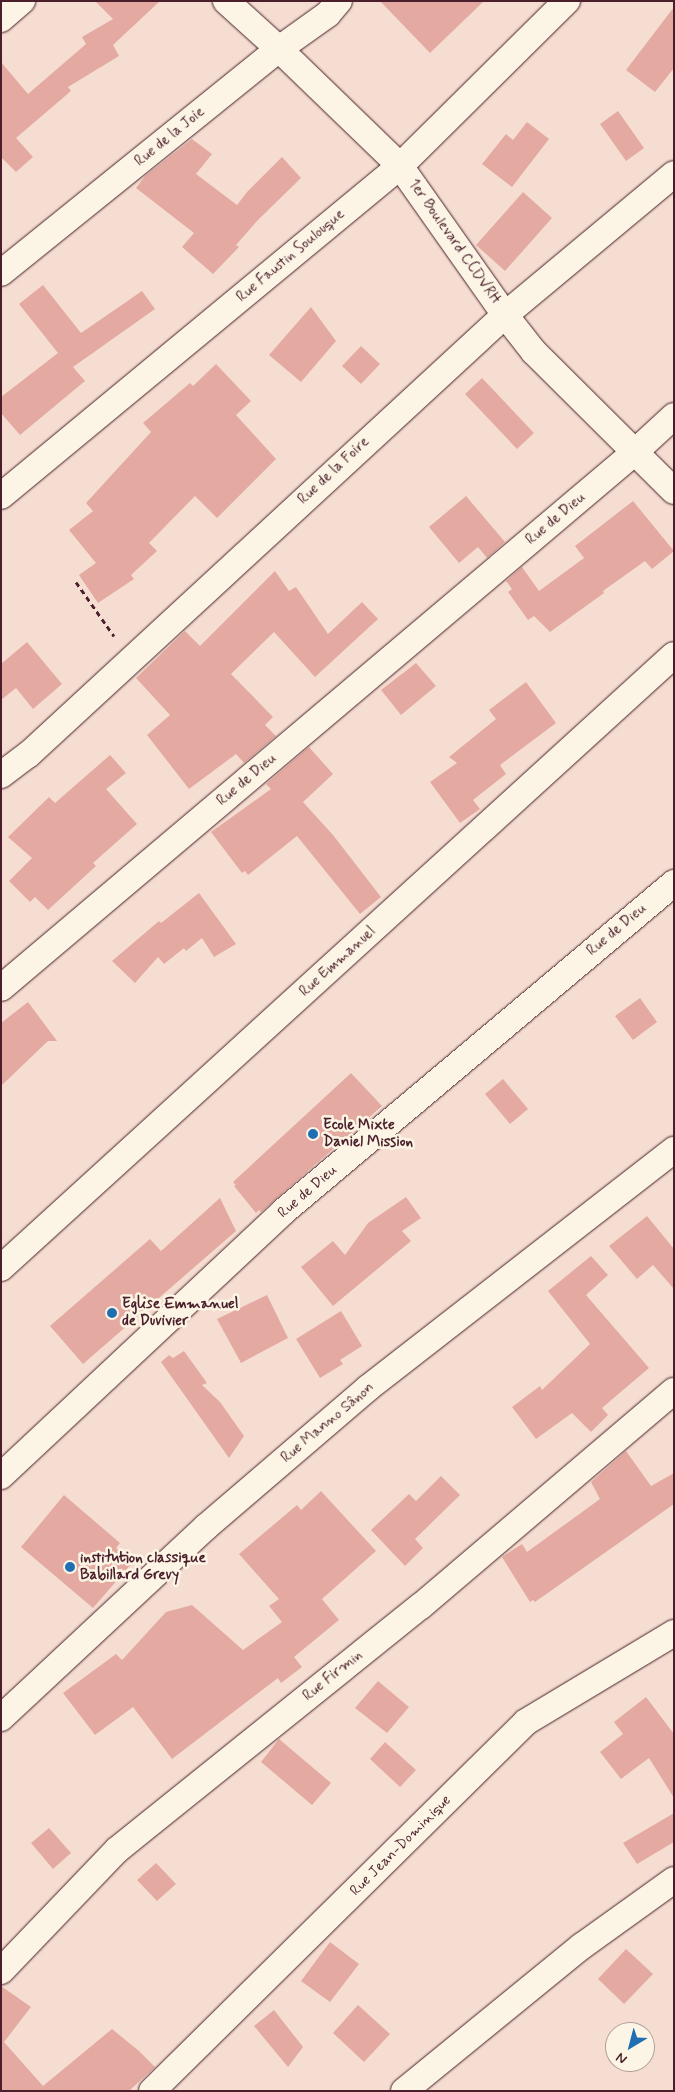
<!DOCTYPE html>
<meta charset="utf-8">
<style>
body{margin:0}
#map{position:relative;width:675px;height:2092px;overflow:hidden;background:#f5ded1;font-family:Mynerve,sans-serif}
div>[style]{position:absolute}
.building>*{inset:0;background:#e4aaa1}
.path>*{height:3px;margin-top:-1.5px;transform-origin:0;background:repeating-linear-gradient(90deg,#4a1f2b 0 5px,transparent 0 9px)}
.roads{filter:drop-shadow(0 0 1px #4a1f2b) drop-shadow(0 0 1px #4a1f2b)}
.minor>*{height:26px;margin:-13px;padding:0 13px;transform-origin:13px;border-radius:13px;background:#fcf5e5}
.dots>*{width:14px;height:14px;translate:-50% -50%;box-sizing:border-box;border:2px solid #fcf5e5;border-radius:50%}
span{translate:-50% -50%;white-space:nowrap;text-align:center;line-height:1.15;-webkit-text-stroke:5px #fcf5e5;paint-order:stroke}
.street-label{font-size:15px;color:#4a1f2b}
.poi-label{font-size:15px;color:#4a1f2b;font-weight:700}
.left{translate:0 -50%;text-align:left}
.frame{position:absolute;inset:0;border:2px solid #4a1f2b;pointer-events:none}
.north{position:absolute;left:605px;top:2022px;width:50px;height:50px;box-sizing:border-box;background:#fcf5e5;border:1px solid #b59f9b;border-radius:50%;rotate:217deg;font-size:14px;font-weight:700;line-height:20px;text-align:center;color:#4a1f2b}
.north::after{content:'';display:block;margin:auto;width:18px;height:22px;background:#1f6fb2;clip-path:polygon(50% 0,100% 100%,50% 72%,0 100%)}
</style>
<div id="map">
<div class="building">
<div style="clip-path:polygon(95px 1px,160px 1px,113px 45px,119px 56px,68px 87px,71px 91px,16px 138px,33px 157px,16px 172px,1px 157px,1px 62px,28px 94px,86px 44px,82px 37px,113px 19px)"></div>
<div style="clip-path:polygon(380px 1px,484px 1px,430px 53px)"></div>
<div style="clip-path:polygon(674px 7px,674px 68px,655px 92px,626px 70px)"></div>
<div style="clip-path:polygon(618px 111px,644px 148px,626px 161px,600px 124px)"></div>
<div style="clip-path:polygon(527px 122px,549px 139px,512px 187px,482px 164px,506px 134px,513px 140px)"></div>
<div style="clip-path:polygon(192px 139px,212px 154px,196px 174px,237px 205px,247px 192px,282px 157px,301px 178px,258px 220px,236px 245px,239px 247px,213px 274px,182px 247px,194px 233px,136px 188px,145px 176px)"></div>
<div style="clip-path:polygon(523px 192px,552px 218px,505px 271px,476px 245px)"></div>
<div style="clip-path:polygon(43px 285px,81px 333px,142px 291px,155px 309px,73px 367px,85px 381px,20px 435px,1px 413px,1px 397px,58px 353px,19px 304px)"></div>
<div style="clip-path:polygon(311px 307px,336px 341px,301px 382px,269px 355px)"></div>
<div style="clip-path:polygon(361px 346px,380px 364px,361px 384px,342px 366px)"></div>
<div style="clip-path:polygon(216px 364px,251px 401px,236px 415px,276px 459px,217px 518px,195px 496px,149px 543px,157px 551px,131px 575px,134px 579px,98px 603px,79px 575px,96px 563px,69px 530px,93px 511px,86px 503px,151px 432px,143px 423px,190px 383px,193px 386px)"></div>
<div style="clip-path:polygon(482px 378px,534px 433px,517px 449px,465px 394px)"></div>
<div style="clip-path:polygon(466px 496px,505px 542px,487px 558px,478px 547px,459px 563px,429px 527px)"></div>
<div style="clip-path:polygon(633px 501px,674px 551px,652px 569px,645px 561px,603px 591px,604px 593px,550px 632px,534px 616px,528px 620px,508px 592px,512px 589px,506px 581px,522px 567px,539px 591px,584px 558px,575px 546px)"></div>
<div style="clip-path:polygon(275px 571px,289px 591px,296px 587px,328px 634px,362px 602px,378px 619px,315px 677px,274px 632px,231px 674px,273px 717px,265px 725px,276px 736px,244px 763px,236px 754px,189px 789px,147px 735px,170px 715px,136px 678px,185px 631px,200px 646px)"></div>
<div style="clip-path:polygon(27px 642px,62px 684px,33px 709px,16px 688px,1px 700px,1px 664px)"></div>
<div style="clip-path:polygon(416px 663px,436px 686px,401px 715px,381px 690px)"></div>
<div style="clip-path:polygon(526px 682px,556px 723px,500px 765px,506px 774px,473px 800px,480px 809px,460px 823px,430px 782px,457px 763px,449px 757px,496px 719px,489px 710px)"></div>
<div style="clip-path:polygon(309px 747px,333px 774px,303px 802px,333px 835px,381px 897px,360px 914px,297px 836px,248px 875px,245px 871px,242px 873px,211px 832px,271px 789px,266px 784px)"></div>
<div style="clip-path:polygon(110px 755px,126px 773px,106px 789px,137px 824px,93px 863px,96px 866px,48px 910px,35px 897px,30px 902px,9px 881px,32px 858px,8px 837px,49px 797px,55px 803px)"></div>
<div style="clip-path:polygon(199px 893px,236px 944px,214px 957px,202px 938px,186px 951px,184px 948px,164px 964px,158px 957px,135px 983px,112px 961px,159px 921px,161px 923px)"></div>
<div style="clip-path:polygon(640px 998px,657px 1022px,633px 1040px,615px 1016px)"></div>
<div style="clip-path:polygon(28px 1002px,57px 1041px,48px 1041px,1px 1086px,1px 1023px)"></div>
<div style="clip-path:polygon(351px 1073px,382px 1106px,261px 1212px,259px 1210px,256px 1213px,234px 1186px,236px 1185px,233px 1182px)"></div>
<div style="clip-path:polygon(503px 1079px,528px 1109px,510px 1124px,485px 1094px)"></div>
<div style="clip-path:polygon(406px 1197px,421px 1218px,402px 1231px,411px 1241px,333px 1306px,301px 1267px,333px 1241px,345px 1255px,368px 1223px)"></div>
<div style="clip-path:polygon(220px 1198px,236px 1231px,83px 1364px,50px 1326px,150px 1239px,161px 1251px)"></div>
<div style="clip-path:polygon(647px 1216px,674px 1249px,674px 1289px,653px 1265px,637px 1279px,609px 1246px)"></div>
<div style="clip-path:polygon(591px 1256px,608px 1275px,586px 1295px,649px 1368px,602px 1408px,608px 1415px,591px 1432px,572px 1413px,536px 1439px,512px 1407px,540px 1386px,542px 1390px,590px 1344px,548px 1291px)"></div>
<div style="clip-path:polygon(267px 1295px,288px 1338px,241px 1363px,217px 1319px)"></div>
<div style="clip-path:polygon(341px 1311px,362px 1346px,340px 1360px,343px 1364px,320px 1378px,296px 1339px)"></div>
<div style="clip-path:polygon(184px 1351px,207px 1383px,202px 1385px,220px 1402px,244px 1436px,229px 1458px,161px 1362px,169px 1355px,173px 1358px)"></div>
<div style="clip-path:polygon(626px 1451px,651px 1486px,674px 1473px,674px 1504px,535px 1602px,533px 1600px,530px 1602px,502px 1557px,522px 1544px,527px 1552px,600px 1499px,591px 1482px)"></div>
<div style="clip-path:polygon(441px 1476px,460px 1495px,415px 1539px,423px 1548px,405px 1566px,371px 1530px,409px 1494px,416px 1501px)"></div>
<div style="clip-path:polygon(321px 1491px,376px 1551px,322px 1599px,339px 1620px,294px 1657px,302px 1667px,281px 1683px,278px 1678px,172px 1759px,133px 1707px,95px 1735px,63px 1693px,116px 1654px,122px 1660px,166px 1612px,192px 1605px,243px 1650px,282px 1622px,269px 1606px,279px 1599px,239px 1554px,297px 1505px,301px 1510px)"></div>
<div style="clip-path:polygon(64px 1495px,120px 1543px,116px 1548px,133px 1562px,93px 1608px,21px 1547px)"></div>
<div style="clip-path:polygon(378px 1681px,409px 1707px,387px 1733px,355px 1708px)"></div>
<div style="clip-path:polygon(646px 1697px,674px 1734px,674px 1798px,649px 1758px,621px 1779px,600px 1752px,623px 1734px,614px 1722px)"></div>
<div style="clip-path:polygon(279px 1739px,331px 1783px,312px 1805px,261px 1762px)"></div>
<div style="clip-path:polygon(385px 1742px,416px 1770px,400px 1787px,370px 1759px)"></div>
<div style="clip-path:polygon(674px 1813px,674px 1842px,637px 1864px,623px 1843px)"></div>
<div style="clip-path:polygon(49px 1828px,71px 1853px,53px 1869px,31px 1843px)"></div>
<div style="clip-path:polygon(156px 1863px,176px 1884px,157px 1901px,137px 1880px)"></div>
<div style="clip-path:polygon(330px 1942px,359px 1964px,330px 2002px,301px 1981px)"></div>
<div style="clip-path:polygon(626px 1949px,653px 1974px,624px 2004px,598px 1979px)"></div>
<div style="clip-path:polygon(1px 1986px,31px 2007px,4px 2042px,43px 2086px,112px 2029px,139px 2051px,155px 2067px,129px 2091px,1px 2091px)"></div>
<div style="clip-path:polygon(358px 2005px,390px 2034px,364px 2062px,333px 2033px)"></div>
<div style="clip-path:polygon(274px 2010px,303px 2047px,288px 2067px,254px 2026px)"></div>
</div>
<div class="path">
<div style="left:76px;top:582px;width:66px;rotate:54.9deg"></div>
</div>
<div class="roads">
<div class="minor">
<div style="left:226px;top:1px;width:72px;rotate:42.2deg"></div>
<div style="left:279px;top:49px;width:168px;rotate:44deg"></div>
<div style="left:400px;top:166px;width:182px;rotate:54.8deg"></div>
<div style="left:505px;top:315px;width:47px;rotate:51.9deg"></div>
<div style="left:534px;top:352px;width:197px;rotate:44.8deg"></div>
<div style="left:1px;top:19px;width:28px;rotate:-41deg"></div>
<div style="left:1px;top:273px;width:357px;rotate:-38.9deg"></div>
<div style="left:279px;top:49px;width:60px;rotate:-35.5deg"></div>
<div style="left:328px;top:14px;width:17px;rotate:-50deg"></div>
<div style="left:1px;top:496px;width:518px;rotate:-39.59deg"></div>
<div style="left:400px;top:166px;width:235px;rotate:-44.7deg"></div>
<div style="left:1px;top:775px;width:34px;rotate:-37deg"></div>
<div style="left:28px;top:755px;width:649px;rotate:-42.69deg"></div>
<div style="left:505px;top:315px;width:220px;rotate:-39.8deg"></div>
<div style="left:1px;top:988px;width:830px;rotate:-40.21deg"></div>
<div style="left:635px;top:452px;width:53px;rotate:-42.7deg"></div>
<div style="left:1px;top:1268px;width:910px;rotate:-42.33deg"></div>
<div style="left:1px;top:1476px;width:388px;rotate:-43.1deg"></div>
<div style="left:284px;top:1211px;width:510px;rotate:-40.06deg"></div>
<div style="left:1px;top:1718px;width:280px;rotate:-43deg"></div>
<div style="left:206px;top:1527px;width:213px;rotate:-40.6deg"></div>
<div style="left:368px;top:1388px;width:388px;rotate:-37.9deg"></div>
<div style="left:1px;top:1971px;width:168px;rotate:-46.2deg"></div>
<div style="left:117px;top:1850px;width:390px;rotate:-38.8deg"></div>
<div style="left:421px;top:1606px;width:332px;rotate:-40.4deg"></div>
<div style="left:152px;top:2091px;width:525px;rotate:-44.61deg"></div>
<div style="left:526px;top:1722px;width:173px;rotate:-31deg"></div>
<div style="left:404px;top:2091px;width:230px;rotate:-39.2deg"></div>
<div style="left:582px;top:1946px;width:113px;rotate:-35.7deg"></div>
</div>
</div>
<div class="dots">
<div style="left:313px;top:1134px;background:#1f6fb2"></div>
<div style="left:112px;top:1313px;background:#1f6fb2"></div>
<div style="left:70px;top:1567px;background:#1f6fb2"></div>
</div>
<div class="street-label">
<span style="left:170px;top:137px;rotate:-39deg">Rue de la Joie</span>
<span style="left:454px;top:242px;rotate:55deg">1er Boulevard CCDVRH</span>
<span style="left:291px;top:256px;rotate:-40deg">Rue Faustin Soulouque</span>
<span style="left:334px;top:471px;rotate:-43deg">Rue de la Foire</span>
<span style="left:556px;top:519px;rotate:-40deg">Rue de Dieu</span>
<span style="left:247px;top:780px;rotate:-40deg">Rue de Dieu</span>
<span style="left:617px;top:930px;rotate:-40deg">Rue de Dieu</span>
<span style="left:338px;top:962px;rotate:-42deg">Rue Emmanuel</span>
<span style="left:308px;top:1192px;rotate:-41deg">Rue de Dieu</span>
<span style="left:328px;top:1423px;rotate:-40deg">Rue Manno Sânon</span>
<span style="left:333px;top:1676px;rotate:-39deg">Rue Firmin</span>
<span style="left:401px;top:1846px;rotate:-45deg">Rue Jean-Dominique</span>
</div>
<div class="poi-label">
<span class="left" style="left:323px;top:1134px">Ecole Mixte<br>Daniel Mission</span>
<span class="left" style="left:122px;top:1313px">Eglise Emmanuel<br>de Duvivier</span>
<span class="left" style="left:80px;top:1567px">institution classique<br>Babillard Grevy</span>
</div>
<div class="frame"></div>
<div class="north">N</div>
</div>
